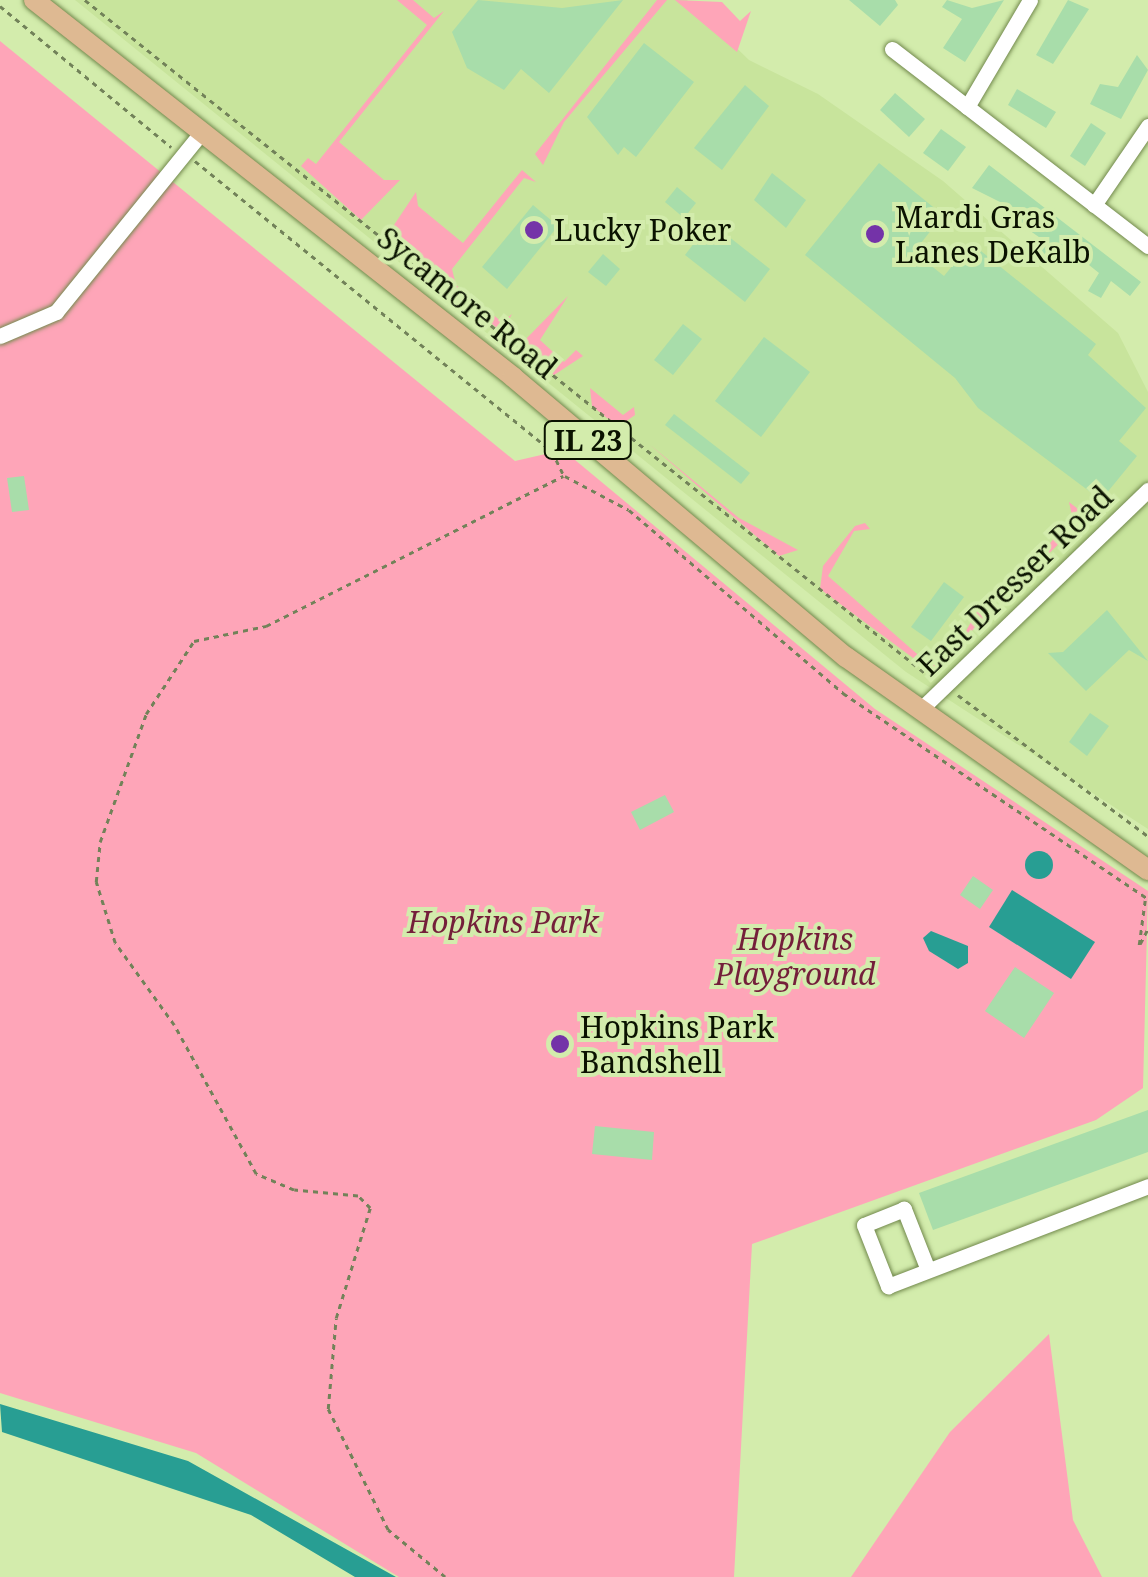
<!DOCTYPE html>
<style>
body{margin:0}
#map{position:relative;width:1148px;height:1577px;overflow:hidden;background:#d3ecac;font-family:"Noto Serif",serif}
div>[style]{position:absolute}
.built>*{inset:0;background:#c8e49c}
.green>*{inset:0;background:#fea5b8}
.water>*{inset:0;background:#289e93}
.round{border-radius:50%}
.building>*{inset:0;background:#a8ddaa}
.path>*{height:2.5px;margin-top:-1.25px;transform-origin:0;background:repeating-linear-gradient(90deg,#728259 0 5px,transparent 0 10px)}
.roads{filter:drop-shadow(0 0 2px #72894d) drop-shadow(0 0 2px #72894d)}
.minor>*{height:15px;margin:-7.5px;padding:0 7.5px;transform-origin:7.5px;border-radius:7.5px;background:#fff}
.major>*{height:20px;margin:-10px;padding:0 10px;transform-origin:10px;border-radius:10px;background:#deb992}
.dots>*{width:28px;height:28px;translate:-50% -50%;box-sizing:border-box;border:5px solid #d3ecac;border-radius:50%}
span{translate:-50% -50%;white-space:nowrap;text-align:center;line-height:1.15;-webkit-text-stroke:8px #d3ecac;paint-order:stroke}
.shield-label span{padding:2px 8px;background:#d3ecac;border:2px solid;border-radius:8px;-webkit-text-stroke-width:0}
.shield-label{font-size:28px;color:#0a1200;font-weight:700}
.poi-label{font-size:30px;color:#0a1200}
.left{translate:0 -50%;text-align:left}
.street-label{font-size:30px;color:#0a1200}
.park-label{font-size:30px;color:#741f3a;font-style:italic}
</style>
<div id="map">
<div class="built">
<div style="clip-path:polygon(75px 0,687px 0,749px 60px,818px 94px,943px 181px,1118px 333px,1148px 392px,1148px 829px,906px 672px)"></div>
</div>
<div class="green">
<div style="clip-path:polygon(397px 0,413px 0,434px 18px,444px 11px,339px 142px,384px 180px,400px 180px,361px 220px,301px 166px,308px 158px,316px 164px,427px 25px)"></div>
<div style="clip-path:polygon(657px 0,667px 0,564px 122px,543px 165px,535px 154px)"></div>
<div style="clip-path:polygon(675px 0,722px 2px,740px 21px,751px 11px,737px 52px)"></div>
<div style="clip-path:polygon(0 41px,515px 461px,563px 450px,875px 709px,1148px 891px,1143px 1088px,1096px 1120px,752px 1244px,734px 1577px,399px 1577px,196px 1453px,0 1393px)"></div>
<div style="clip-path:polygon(522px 170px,536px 182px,524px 178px,452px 269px,456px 285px,502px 322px,512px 314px,502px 332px,391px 243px,390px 231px,416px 192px,418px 206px,463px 243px)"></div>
<div style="clip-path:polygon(568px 296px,540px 340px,564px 362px,576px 350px,583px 356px,554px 375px,521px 344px)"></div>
<div style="clip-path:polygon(590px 388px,623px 415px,634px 407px,635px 415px,618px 427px,592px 406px)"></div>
<div style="clip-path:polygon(649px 444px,739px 518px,798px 550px,779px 556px)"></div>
<div style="clip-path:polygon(1069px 502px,1087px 516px,1021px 581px,1072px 515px)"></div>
<div style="clip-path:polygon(865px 523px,870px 529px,854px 531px,828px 576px,924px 660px,961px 640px,981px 604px,995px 607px,932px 672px,820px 589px,823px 566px,855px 526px)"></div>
<div style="clip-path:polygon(1049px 1334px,1073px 1520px,1102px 1577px,851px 1577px,950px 1432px)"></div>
</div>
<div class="water">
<div class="round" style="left:1025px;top:851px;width:28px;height:28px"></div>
<div style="clip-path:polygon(1012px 890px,1095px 942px,1071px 979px,989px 927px)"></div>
<div style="clip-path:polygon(931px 931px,968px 946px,968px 963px,958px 969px,929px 951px,923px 938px)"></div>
<div style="clip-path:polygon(0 1404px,188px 1461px,396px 1577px,355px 1577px,251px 1515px,2px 1432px)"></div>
</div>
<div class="building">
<div style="clip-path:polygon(478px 0,562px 8px,623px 0,549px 93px,521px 69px,504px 90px,467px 68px,452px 32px)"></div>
<div style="clip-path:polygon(849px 0,895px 0,898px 5px,880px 26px)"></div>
<div style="clip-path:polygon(947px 0,972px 8px,1004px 0,965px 62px,943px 48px,962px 19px,942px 7px)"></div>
<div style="clip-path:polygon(1068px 0,1089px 9px,1053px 64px,1036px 55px)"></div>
<div style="clip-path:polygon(644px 43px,694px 82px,636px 157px,624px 147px,618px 155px,587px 117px)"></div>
<div style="clip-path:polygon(1137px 55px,1148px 70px,1121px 119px,1090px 104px,1100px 84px,1118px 87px)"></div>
<div style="clip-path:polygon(745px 85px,769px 106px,722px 170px,694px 148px)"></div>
<div style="clip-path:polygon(1017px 89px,1056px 112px,1046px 128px,1008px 105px)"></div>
<div style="clip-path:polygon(895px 93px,925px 119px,909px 137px,880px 110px)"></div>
<div style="clip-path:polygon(1091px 123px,1106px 133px,1085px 166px,1070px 156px)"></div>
<div style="clip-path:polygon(941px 129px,966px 147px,948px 171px,923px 153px)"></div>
<div style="clip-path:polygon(879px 163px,943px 215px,914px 252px,944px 276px,971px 243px,1096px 344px,1088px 355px,1146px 408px,1119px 441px,1137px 456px,1101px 500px,978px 408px,955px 378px,805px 255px)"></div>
<div style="clip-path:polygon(989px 165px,1141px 282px,1130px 296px,1111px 281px,1101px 298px,1088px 291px,1099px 273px,1079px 257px,1073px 264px,1057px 251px,1047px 263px,1036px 254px,1046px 242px,1016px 221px,1022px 213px,972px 188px)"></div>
<div style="clip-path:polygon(772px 173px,806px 200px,786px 228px,754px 200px)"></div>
<div style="clip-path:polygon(677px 187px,696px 203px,684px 218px,665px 202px)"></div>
<div style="clip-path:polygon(533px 205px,558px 226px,507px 289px,482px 267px)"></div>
<div style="clip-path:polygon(710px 222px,770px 269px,745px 302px,685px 255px)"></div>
<div style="clip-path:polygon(603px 254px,620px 269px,606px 286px,588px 272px)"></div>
<div style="clip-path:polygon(683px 324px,702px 339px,673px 375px,654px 360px)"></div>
<div style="clip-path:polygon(764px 337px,810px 372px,761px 437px,715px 401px)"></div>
<div style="clip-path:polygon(674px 414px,750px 473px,741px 484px,665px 425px)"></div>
<div style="clip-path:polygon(24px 476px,29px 510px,12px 512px,7px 478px)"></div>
<div style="clip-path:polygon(944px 582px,964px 597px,931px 641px,911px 627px)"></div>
<div style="clip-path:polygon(1107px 610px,1148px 661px,1129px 650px,1086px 691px,1048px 653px,1063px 652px)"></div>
<div style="clip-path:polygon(1090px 713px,1109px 726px,1087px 756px,1069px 742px)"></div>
<div style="clip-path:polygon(665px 795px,674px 812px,640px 830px,631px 812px)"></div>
<div style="clip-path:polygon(973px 876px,993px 890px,980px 909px,960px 895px)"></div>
<div style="clip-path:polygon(1015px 967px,1054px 993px,1024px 1038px,985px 1011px)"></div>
<div style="clip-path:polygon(1148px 1110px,1148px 1152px,933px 1230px,919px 1193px)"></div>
<div style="clip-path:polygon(595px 1126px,654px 1132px,652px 1160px,592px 1154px)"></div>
</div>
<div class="path">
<div style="left:85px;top:0;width:1083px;rotate:38.7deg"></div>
<div style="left:0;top:6px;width:222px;rotate:39.5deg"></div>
<div style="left:195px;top:161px;width:460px;rotate:39.1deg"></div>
<div style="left:552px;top:451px;width:25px;rotate:64deg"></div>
<div style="left:565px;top:476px;width:72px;rotate:28deg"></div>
<div style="left:629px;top:510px;width:282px;rotate:40.5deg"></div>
<div style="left:843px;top:693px;width:368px;rotate:34deg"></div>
<div style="left:958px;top:695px;width:237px;rotate:36.6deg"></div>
<div style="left:1140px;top:944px;width:18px;rotate:-63deg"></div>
<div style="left:1139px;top:945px;width:45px;rotate:-82.4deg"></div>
<div style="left:445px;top:1577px;width:74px;rotate:-140.5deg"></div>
<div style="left:388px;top:1530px;width:135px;rotate:-116.4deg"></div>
<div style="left:328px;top:1409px;width:91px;rotate:-85deg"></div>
<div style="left:336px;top:1318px;width:115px;rotate:-72.8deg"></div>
<div style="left:370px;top:1208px;width:17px;rotate:-135deg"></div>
<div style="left:358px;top:1196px;width:64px;rotate:-174.6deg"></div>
<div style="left:294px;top:1190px;width:41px;rotate:-157.2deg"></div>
<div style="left:256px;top:1174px;width:170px;rotate:-118.8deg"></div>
<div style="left:174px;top:1025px;width:101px;rotate:-125.7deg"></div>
<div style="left:115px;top:943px;width:64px;rotate:-107.3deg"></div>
<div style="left:96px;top:882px;width:40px;rotate:-84.3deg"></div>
<div style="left:100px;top:842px;width:136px;rotate:-70.2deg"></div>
<div style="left:146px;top:714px;width:87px;rotate:-56.7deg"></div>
<div style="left:194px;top:641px;width:74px;rotate:-11.8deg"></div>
<div style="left:266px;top:626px;width:333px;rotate:-26.8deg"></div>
</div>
<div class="roads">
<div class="minor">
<div style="left:892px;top:49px;width:323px;rotate:37.6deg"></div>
<div style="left:967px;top:107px;width:124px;rotate:-59.5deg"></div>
<div style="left:1094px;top:205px;width:96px;rotate:-55.6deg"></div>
<div style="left:0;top:336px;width:61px;rotate:-23.2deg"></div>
<div style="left:56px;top:312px;width:232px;rotate:-51deg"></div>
<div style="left:920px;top:710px;width:317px;rotate:-44deg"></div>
<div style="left:928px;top:1270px;width:66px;rotate:-111.5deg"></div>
<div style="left:904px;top:1209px;width:43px;rotate:158.2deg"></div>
<div style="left:864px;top:1225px;width:66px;rotate:68.5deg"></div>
<div style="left:888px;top:1286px;width:279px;rotate:-21deg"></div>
</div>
<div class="major">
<div style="left:34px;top:0;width:610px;rotate:38.2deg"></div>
<div style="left:513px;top:377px;width:435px;rotate:40.1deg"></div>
<div style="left:846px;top:657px;width:370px;rotate:35.2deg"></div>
</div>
</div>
<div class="dots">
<div style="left:534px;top:230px;background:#7433a8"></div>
<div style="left:875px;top:234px;background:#7433a8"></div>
<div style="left:560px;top:1044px;background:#7433a8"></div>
</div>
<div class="shield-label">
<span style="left:588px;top:440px">IL 23</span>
</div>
<div class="poi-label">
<span class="left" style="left:895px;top:234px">Mardi Gras<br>Lanes DeKalb</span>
<span class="left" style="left:554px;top:230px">Lucky Poker</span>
<span class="left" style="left:580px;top:1044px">Hopkins Park<br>Bandshell</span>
</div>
<div class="street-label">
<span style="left:467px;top:303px;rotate:39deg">Sycamore Road</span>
<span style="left:1015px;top:581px;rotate:-44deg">East Dresser Road</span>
</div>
<div class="park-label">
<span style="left:503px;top:922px">Hopkins Park</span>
<span style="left:795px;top:956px">Hopkins<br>Playground</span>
</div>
</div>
